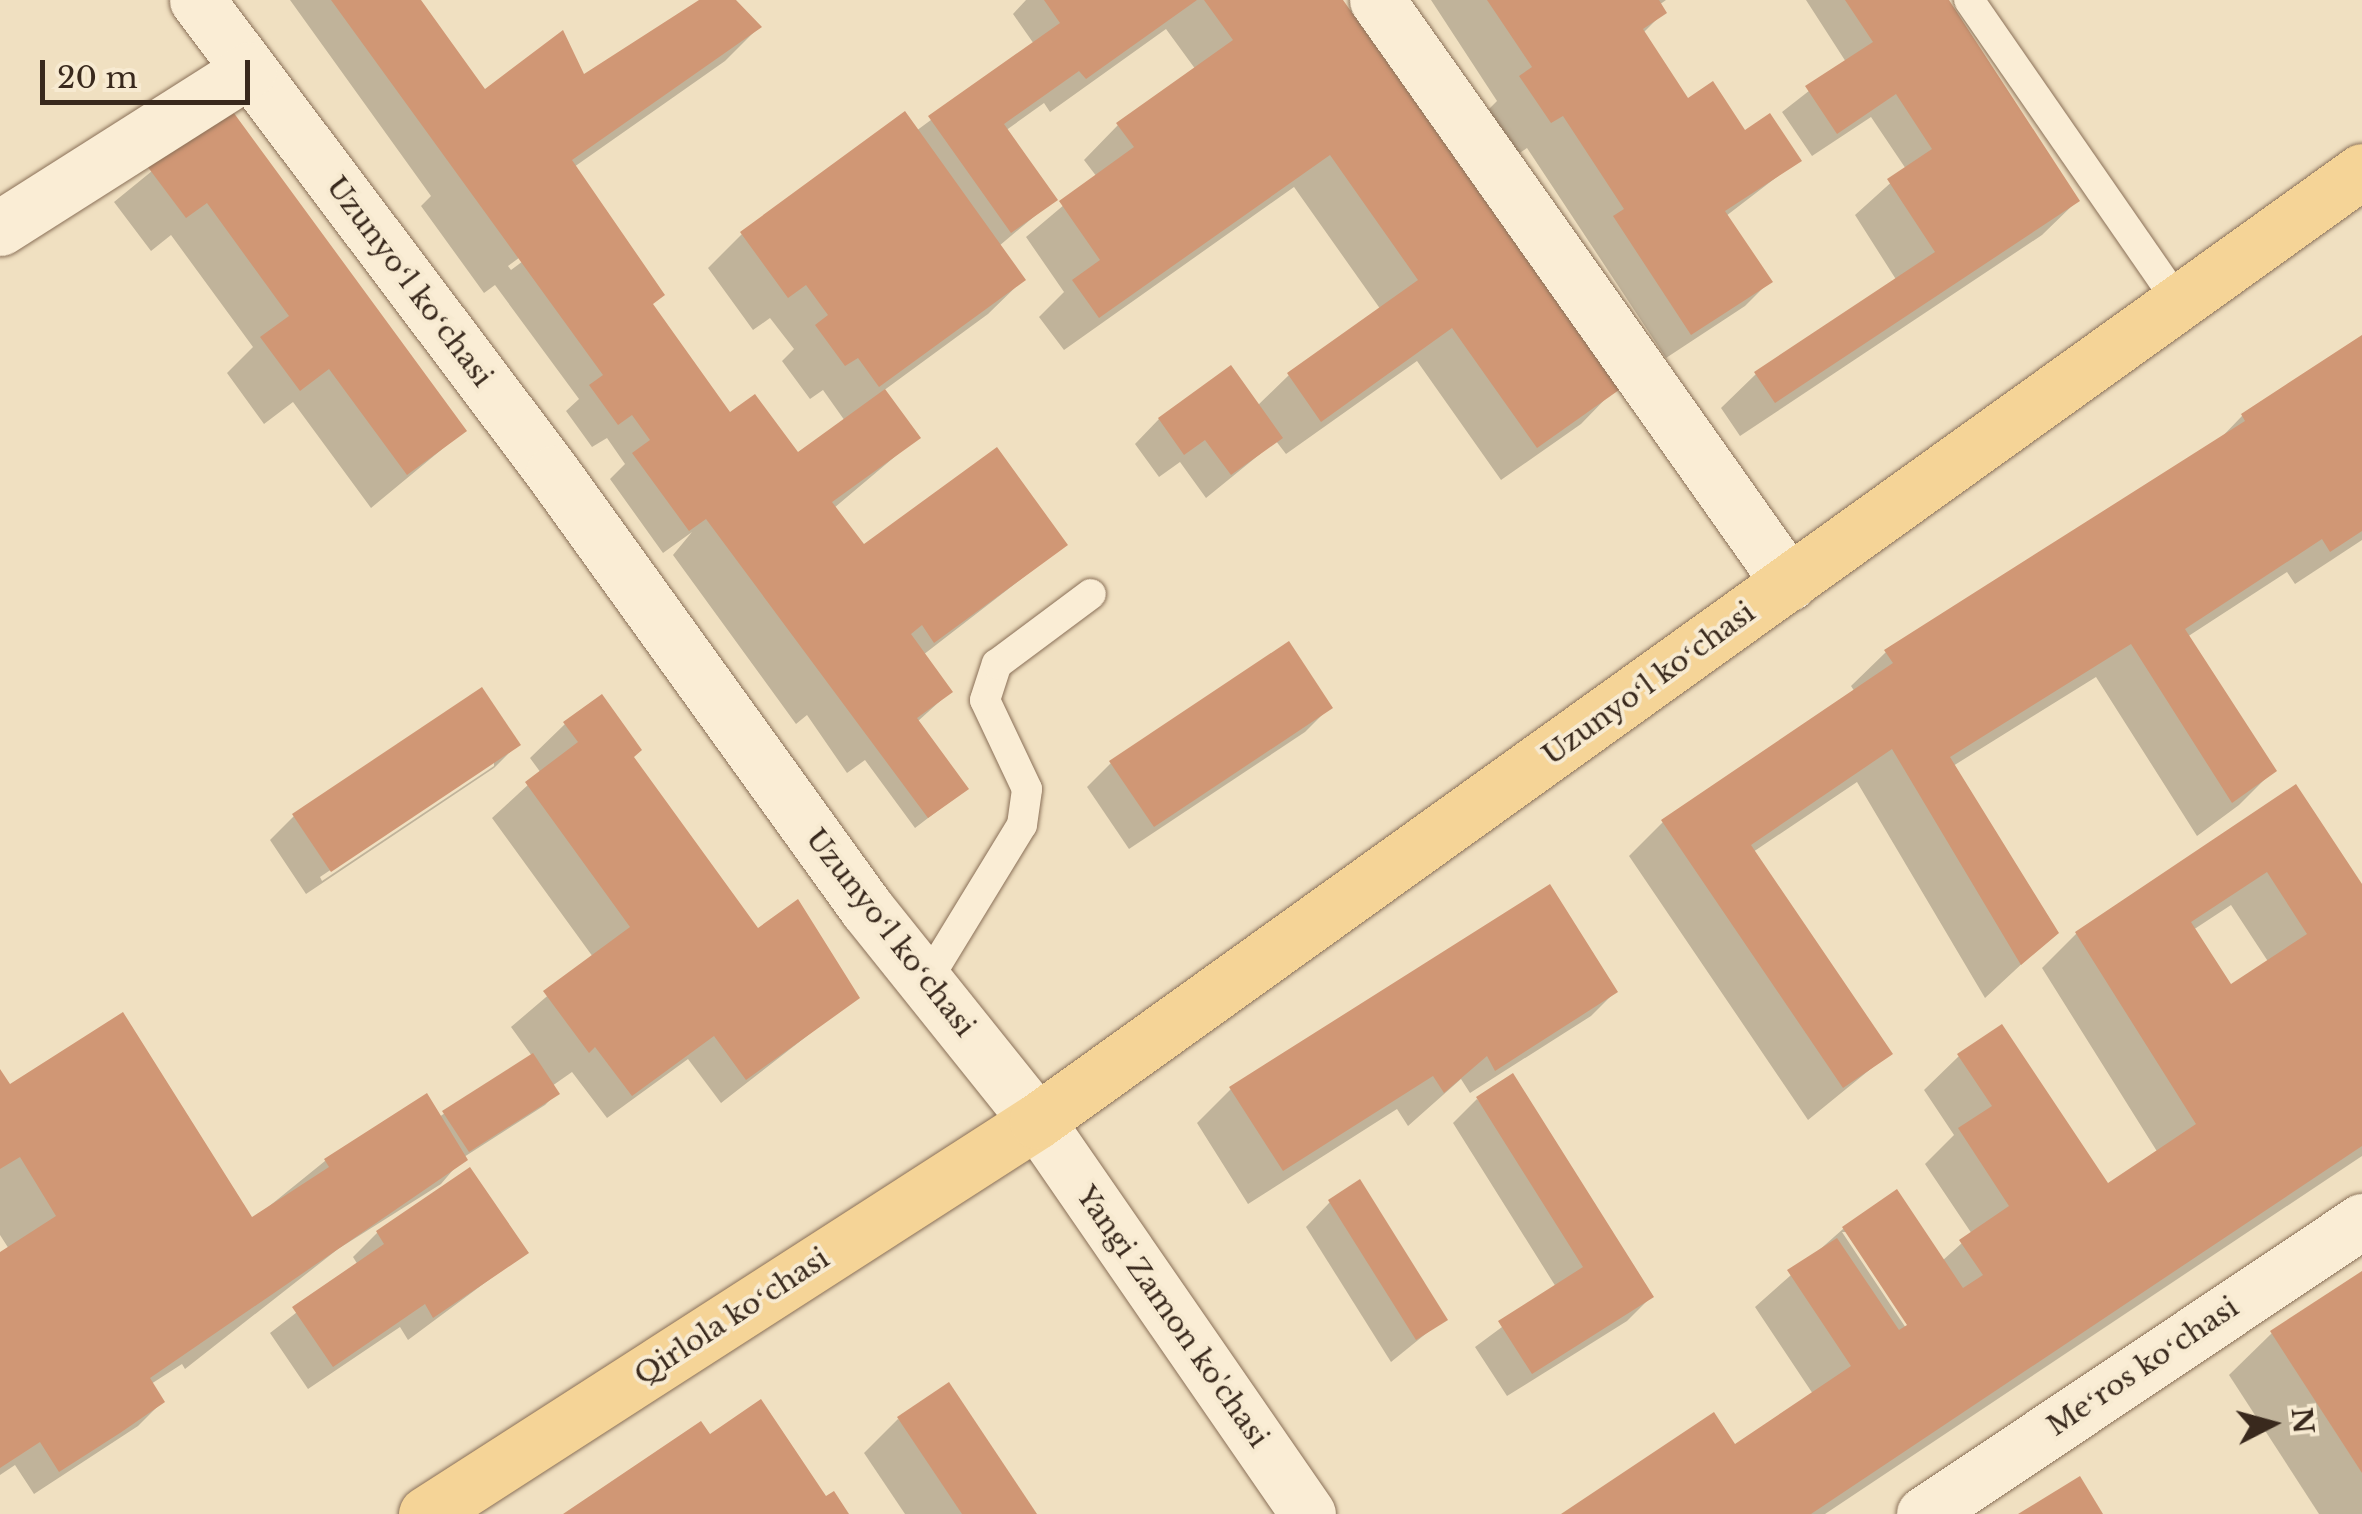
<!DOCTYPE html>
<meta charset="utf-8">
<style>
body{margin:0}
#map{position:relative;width:2362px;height:1514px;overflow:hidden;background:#f0e0c1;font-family:"Libre Baskerville",serif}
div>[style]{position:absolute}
.shadow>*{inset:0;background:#0003}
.building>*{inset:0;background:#d09775}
.roads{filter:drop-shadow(0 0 2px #8a7058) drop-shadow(0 0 2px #8a7058)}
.lane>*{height:30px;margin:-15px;padding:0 15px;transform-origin:15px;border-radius:15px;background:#faedd5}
.street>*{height:55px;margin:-27.5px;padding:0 27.5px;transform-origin:27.5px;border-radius:27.5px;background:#faedd5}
.secondary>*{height:55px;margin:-27.5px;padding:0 27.5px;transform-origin:27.5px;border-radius:27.5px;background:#faedd5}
.primary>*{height:55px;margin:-27.5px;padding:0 27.5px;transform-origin:27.5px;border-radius:27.5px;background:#f5d497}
span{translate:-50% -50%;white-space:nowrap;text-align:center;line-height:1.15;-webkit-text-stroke:8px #f7ead1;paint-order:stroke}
.street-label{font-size:28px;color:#39291d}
.north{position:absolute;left:2222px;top:1374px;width:100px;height:100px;-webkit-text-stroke:8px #f7ead1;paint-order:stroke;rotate:84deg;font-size:28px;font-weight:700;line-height:40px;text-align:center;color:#39291d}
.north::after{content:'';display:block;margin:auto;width:35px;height:45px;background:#39291d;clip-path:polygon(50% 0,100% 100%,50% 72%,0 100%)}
.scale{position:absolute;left:40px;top:60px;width:210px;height:45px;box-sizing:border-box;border:5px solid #39291d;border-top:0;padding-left:12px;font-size:30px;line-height:35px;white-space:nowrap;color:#39291d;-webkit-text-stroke:8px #f7ead1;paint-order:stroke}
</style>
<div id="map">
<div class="shadow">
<div style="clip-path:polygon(evenodd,290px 0,417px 0,484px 93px,556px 99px,705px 0,732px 0,759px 27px,725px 61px,574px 167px,651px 306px,730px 416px,785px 461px,845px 421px,823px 390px,810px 399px,782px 361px,794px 349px,770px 318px,753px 330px,708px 268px,742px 234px,916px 131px,1034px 44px,1013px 14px,1026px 0,1341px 0,1615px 389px,1581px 424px,1501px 480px,1417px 361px,1286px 454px,1276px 441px,1206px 498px,1180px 462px,1159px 477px,1135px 444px,1159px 419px,1257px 406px,1289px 375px,1381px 310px,1294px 187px,1064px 350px,1039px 317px,1064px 292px,1026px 237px,1097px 177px,1084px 160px,1118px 125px,1196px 70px,1166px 29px,1050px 112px,1044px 103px,1005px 131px,1054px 200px,999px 246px,1023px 280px,988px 314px,883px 391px,917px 438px,834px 508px,863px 549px,1065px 545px,923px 655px,950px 692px,917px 722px,966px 789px,915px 828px,865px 760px,847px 773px,807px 715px,796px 724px,673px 555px,692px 532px,663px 553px,610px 479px,625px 464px,607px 438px,592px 447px,566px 411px,579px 399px,495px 285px,484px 293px,421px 206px,431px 196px,290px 0,535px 246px,538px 250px,511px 270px,508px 266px,535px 246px)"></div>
<div style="clip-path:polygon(1431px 0,1666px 0,1659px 5px,1664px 12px,1643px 33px,1687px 102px,1799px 160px,1726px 216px,1769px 282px,1745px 306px,1666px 358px,1527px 148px,1515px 156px,1486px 112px,1497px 101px)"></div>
<div style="clip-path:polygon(1806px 0,1946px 0,2077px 201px,2042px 235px,1740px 436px,1721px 408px,1756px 374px,1897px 281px,1855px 215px,1906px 169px,1871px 117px,1812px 156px,1782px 112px,1846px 62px)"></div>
<div style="clip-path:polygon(228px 109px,464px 431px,371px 508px,293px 402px,264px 424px,227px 373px,253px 347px,171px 235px,151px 251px,114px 202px)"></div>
<div style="clip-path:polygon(2362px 338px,2362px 540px,2295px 584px,2287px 572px,2187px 637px,2274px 770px,2239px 805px,2197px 836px,2096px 677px,1953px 766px,2056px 932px,1985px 998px,1857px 782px,1753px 852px,1889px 1054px,1808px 1120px,1629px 856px,1663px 822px,1855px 692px,1851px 686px,1886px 652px,2217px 442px,2242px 416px)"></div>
<div style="clip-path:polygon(1330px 707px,1305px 732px,1129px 849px,1087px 787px,1111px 763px)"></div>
<div style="clip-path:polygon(565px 724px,631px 758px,755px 927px,857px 997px,721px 1103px,688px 1059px,607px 1118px,572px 1072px,552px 1086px,557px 1093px,545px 1105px,464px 1157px,441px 1184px,338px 1249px,185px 1369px,182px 1364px,151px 1384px,162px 1402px,138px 1426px,34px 1494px,15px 1465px,0 1475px,0 1255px,9px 1249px,0 1235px,0 1074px,9px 1088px,252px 1220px,325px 1161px,439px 1117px,532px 1056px,511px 1027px,593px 957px,492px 818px,541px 773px,530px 758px)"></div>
<div style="clip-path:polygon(evenodd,518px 744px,494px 768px,306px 894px,270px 840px,294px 816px,518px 744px,494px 760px,494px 766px,322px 881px,320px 877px,494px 760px)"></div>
<div style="clip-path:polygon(evenodd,2295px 787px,2362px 888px,2362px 1156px,1825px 1514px,1566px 1514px,1734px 1447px,1813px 1394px,1755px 1307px,1843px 1229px,1897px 1192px,1942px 1261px,1972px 1234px,1925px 1164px,1954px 1135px,1924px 1090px,1959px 1056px,2107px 1186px,2158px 1153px,2042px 968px,2076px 934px,2295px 787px,2231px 905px,2269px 963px,2231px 988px,2193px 930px,2231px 905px,2295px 787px,1842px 1232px,1848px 1232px,1916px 1334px,1912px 1337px,1842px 1232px)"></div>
<div style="clip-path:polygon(1615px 992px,1591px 1016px,1470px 1093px,1461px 1079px,1408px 1126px,1397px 1109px,1248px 1204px,1197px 1123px,1231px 1089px)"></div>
<div style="clip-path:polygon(1477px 1099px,1651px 1297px,1627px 1321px,1507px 1396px,1475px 1347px,1556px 1287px,1453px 1123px)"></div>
<div style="clip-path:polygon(1330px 1202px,1444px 1319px,1391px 1362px,1306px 1227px)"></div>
<div style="clip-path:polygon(378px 1232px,525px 1253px,408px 1340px,400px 1327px,308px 1389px,270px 1333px,358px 1265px,353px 1257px)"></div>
<div style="clip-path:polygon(2362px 1274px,2362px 1514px,2319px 1514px,2229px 1375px,2272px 1333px)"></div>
<div style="clip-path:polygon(898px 1419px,1034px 1514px,905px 1514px,864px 1453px)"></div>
</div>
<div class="building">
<div style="clip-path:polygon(331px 0,421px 0,485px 89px,563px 30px,584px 74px,699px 0,736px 0,762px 27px,572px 160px,665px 295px,653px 304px,730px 412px,755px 394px,798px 452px,885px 389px,921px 438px,832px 502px,864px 544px,997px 447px,1068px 545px,934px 643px,922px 625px,911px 634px,953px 692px,917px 718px,969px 789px,928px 818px,706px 519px,689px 531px,632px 453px,650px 440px,632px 415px,618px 425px,589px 385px,603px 375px)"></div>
<div style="clip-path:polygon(1044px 0,1197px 0,1086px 79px,1079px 71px,1004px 124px,1058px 200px,1011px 233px,928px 116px,1060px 23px)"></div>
<div style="clip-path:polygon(1204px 0,1343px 0,1619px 390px,1537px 448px,1452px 328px,1321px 422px,1287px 373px,1418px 280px,1330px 155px,1099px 318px,1072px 280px,1100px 260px,1059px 201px,1134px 147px,1116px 123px,1233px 40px)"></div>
<div style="clip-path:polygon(1487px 0,1659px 0,1667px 13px,1643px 29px,1688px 98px,1713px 81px,1745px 130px,1770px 113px,1802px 161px,1725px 211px,1773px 282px,1691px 335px,1613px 216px,1624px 209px,1563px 116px,1551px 123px,1519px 76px,1532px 67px)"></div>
<div style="clip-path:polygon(1845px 0,1949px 0,2080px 201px,1775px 403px,1754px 372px,1935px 252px,1887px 179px,1932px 149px,1896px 94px,1837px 134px,1805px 86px,1873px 42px)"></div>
<div style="clip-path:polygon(228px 105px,467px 431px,407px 475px,329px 369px,300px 391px,260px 337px,289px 316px,207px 203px,186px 218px,147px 166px)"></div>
<div style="clip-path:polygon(905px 111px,1026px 280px,879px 387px,858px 358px,845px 366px,815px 325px,828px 315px,806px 285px,788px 298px,740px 232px)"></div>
<div style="clip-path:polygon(2362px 335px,2362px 531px,2330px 552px,2322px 539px,2185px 629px,2277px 771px,2232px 803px,2131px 644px,1950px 757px,2059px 933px,2021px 965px,1892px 749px,1751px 845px,1893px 1054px,1843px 1088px,1661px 820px,1893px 663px,1884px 650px,2245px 421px,2241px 414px)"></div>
<div style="clip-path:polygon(1231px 365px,1283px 438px,1231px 475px,1205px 440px,1184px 455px,1158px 418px)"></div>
<div style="clip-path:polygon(1289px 641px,1333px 708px,1154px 827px,1109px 761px)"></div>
<div style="clip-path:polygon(482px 687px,521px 745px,331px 872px,292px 814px)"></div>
<div style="clip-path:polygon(602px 694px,642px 750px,634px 757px,758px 928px,798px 899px,860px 998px,746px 1080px,714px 1036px,632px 1096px,595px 1047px,589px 1053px,543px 991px,630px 927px,525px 782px,578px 742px,563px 722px)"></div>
<div style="clip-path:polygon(evenodd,2296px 784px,2362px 884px,2362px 1146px,1811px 1514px,1561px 1514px,1714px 1412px,1735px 1444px,1851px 1366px,1787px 1270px,1837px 1238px,1899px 1330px,1907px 1325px,1842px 1227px,1897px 1189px,1963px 1288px,1983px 1275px,1959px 1240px,2009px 1206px,1958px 1128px,1992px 1106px,1957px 1054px,2002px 1024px,2108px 1183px,2196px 1124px,2075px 932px,2296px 784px,2267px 872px,2307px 934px,2231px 984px,2191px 922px,2267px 872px)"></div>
<div style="clip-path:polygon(1550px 884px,1618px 992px,1495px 1071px,1487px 1056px,1444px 1093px,1433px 1076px,1283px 1171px,1229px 1087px)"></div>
<div style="clip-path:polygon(123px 1012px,252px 1217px,329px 1167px,324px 1159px,427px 1093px,468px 1160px,150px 1378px,165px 1402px,120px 1433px,59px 1472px,40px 1442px,0 1468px,0 1252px,56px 1216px,20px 1157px,0 1169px,0 1069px,10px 1084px)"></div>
<div style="clip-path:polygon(533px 1053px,560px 1094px,469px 1152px,442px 1111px)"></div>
<div style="clip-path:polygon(1513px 1073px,1654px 1297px,1532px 1374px,1498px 1321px,1583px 1267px,1476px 1097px)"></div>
<div style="clip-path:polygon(470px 1167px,529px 1253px,433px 1318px,425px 1304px,333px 1367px,292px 1307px,384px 1244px,376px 1231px)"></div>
<div style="clip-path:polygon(1360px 1179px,1448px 1320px,1416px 1340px,1328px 1200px)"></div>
<div style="clip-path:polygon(2362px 1271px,2362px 1473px,2270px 1331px)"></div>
<div style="clip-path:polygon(949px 1382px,1037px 1514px,962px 1514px,897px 1417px)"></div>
<div style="clip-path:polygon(761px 1399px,826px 1496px,834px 1491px,849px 1514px,563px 1514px,701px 1421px,710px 1434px)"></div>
<div style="clip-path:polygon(2080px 1476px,2103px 1514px,2018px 1514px)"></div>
</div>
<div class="roads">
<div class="lane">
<div style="left:1969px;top:0;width:369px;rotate:55.3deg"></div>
<div style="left:926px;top:982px;width:184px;rotate:-58.6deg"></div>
<div style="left:1022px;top:825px;width:36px;rotate:-82deg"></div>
<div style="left:1027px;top:789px;width:98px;rotate:-115.3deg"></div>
<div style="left:985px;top:700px;width:38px;rotate:-72deg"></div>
<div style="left:997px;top:664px;width:117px;rotate:-36.7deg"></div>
</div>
<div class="street">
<div style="left:197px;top:0;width:592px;rotate:53.03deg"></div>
<div style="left:553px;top:473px;width:537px;rotate:54.24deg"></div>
<div style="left:867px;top:909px;width:272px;rotate:51.3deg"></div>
<div style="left:1377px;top:0;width:714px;rotate:54.75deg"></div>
<div style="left:0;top:228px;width:295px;rotate:-32.4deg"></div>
<div style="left:1924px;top:1514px;width:527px;rotate:-33.78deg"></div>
</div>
<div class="secondary">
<div style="left:1037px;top:1121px;width:477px;rotate:55.4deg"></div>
</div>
<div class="primary">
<div style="left:426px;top:1514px;width:726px;rotate:-32.75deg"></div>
<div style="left:1037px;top:1121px;width:1630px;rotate:-35.64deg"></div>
</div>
</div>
<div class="street-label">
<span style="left:409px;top:282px;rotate:53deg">Uzunyoʻl koʻchasi</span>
<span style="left:1649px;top:684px;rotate:-36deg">Uzunyoʻl koʻchasi</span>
<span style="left:890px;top:933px;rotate:52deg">Uzunyoʻl koʻchasi</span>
<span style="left:732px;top:1317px;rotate:-33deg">Qirlola koʻchasi</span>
<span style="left:1172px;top:1317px;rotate:55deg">Yangi Zamon ko'chasi</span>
<span style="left:2143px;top:1367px;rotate:-34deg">Meʻros koʻchasi</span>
</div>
<div class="north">N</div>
<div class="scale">20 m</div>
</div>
